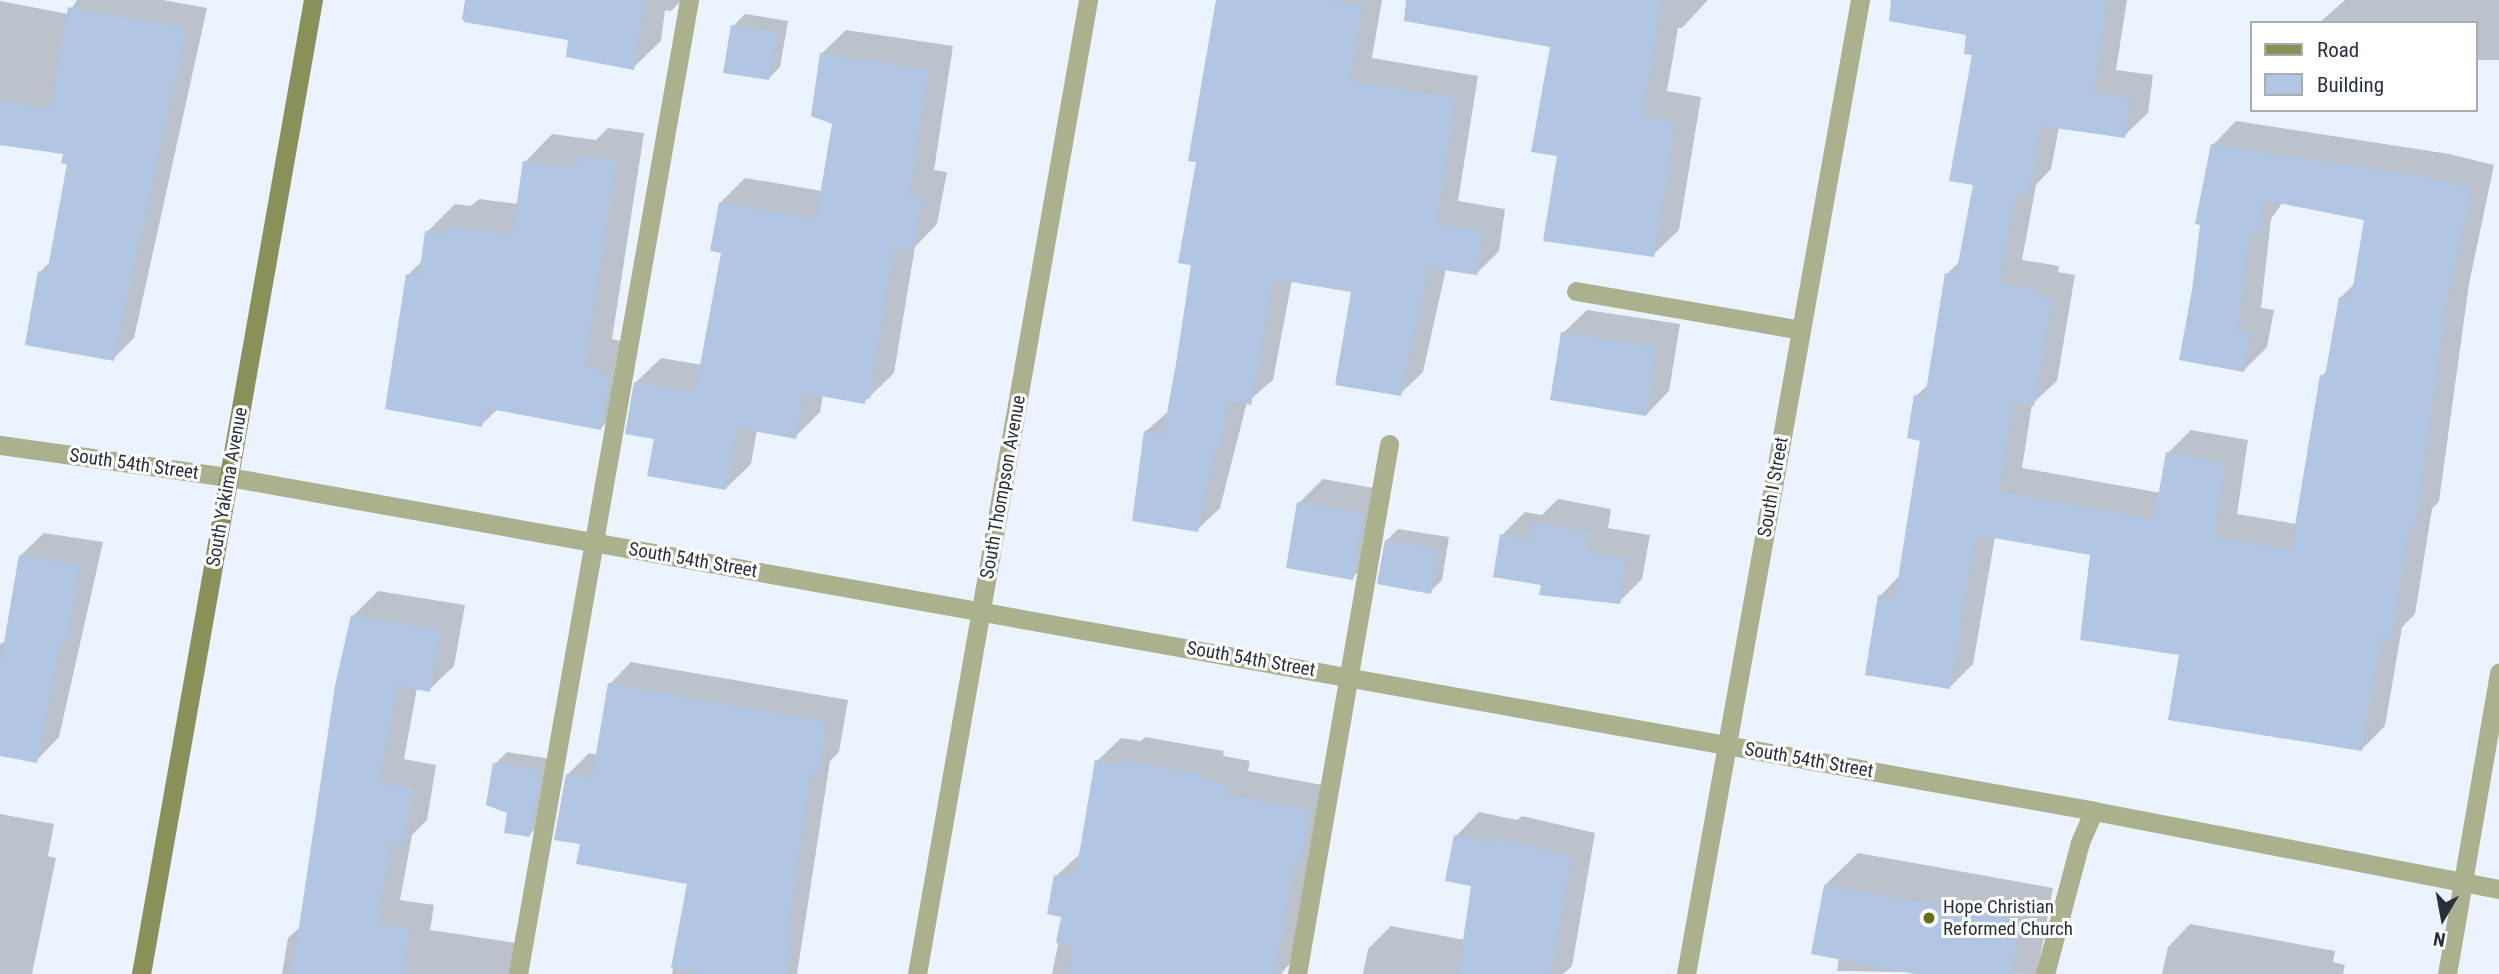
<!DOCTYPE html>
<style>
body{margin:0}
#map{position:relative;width:2499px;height:974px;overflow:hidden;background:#eaf3ff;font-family:"Roboto Condensed",sans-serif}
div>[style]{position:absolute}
.shadow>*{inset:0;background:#0003}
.building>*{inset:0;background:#b0c6e2}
.service>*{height:19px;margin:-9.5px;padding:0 9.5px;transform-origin:9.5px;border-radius:9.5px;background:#abb18c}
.minor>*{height:19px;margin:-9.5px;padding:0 9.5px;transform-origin:9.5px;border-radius:9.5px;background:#abb18c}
.secondary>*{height:19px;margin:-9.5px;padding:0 9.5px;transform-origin:9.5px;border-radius:9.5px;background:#899159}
.dots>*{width:19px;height:19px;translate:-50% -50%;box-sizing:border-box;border:4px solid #fff;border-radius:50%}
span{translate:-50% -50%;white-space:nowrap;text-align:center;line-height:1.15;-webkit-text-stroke:6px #fff;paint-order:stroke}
.street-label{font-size:19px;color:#27303b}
.poi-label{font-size:19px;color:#27303b}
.left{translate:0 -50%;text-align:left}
.legend{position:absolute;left:2250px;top:21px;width:228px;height:91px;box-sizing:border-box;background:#fff;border:2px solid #a9acb1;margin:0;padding:9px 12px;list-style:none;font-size:21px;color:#27303b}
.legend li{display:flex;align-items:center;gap:14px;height:35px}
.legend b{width:35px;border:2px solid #a9acb1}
.north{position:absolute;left:2408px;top:883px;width:70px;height:70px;-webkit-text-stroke:5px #fff;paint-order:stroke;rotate:190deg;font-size:19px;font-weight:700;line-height:28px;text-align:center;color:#27303b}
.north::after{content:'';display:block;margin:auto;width:24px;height:32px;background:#27303b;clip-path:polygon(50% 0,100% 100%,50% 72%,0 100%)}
</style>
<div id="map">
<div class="shadow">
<div style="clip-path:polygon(77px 0,163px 0,207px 8px,134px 338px,113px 359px,40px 272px,51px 261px,69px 163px,65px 152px,0 143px,0 1px,68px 14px)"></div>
<div style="clip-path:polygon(465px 0,682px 0,671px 11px,665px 10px,661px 41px,633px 68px,570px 38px,462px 20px)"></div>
<div style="clip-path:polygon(1218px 0,1382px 0,1372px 58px,1478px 76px,1458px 201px,1505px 209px,1499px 251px,1476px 274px,1446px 269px,1423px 372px,1400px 394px,1353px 291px,1292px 280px,1273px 380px,1247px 402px,1220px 508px,1197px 530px,1145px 432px,1170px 410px,1193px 264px,1198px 161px)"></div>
<div style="clip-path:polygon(1476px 0,1708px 0,1682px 28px,1678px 28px,1667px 91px,1701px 97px,1679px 230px,1653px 255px,1559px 155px,1552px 46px)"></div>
<div style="clip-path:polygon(1975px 0,2127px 0,2116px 70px,2153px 75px,2148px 113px,2124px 136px,2059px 127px,2051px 169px,2036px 185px,2022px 260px,2059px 266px,2058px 272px,2075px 275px,2057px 381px,2032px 404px,2022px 468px,2161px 493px,2168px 453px,2191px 430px,2248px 440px,2237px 514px,2297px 524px,2322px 376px,2328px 369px,2341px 297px,2355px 283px,2366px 218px,2283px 202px,2271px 219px,2261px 308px,2274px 310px,2267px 347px,2244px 370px,2194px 290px,2213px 145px,2236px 121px,2449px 154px,2494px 165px,2469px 284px,2439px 501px,2432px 509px,2415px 614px,2402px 627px,2385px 726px,2362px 749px,2181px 653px,2092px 554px,1995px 537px,1973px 664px,1950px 687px,1880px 596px,1900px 575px,1922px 439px,1916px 396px,1929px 384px,1947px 274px,1960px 261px,1975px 184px)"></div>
<div style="clip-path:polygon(2345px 0,2499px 0,2499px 60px,2476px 60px,2476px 23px,2319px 23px)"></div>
<div style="clip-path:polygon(745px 14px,788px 21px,780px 67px,768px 79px,733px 26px)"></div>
<div style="clip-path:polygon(846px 30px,953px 46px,934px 170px,947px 172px,937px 224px,915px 247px,894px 373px,864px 402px,823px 395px,820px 412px,795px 437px,757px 430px,751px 464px,726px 488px,656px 438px,636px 382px,661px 358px,702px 365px,723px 252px,721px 202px,745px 178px,822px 191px,834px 123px,821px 54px)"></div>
<div style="clip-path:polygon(608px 128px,644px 133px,612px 339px,630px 343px,628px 400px,601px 428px,498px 409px,481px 425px,408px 275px,423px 260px,427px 232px,455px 204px,471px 206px,479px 199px,518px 204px,525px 162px,552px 134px,596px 140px)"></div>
<div style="clip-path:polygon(1587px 310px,1680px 324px,1669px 391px,1646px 415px,1563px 333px)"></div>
<div style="clip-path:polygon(1323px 479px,1385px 490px,1376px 555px,1352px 578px,1299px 503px)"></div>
<div style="clip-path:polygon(1558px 499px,1611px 509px,1608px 528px,1650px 535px,1642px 579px,1619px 602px,1543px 584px,1502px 535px,1525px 512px,1542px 515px)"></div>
<div style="clip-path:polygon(1398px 529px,1449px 537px,1442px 580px,1430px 592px,1386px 541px)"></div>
<div style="clip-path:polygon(44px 533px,103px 542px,59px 737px,36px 761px,0 754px,0 644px,6px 641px,20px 556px)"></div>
<div style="clip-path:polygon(378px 591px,465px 605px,454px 666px,429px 690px,417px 688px,404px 759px,436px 765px,427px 820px,412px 835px,400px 900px,434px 905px,430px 930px,530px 945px,526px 974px,282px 974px,288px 938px,301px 926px,353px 616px)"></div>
<div style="clip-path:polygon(631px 662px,848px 700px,839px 752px,830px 761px,797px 974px,672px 974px,690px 882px,582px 843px,567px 775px,589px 753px,598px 755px,610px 684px)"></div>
<div style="clip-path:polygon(1145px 737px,1224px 751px,1223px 756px,1250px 761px,1248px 771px,1333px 787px,1297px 955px,1281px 974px,1052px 974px,1064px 916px,1056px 876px,1081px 853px,1097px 761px,1121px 738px,1141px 741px)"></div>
<div style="clip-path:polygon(507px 752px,552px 759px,541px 823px,529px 835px,509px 812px,495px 764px)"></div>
<div style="clip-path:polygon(1479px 812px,1517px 820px,1522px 816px,1595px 833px,1572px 966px,1563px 974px,1363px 974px,1368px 949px,1391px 926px,1465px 940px,1473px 885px,1456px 836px)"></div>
<div style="clip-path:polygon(0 814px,54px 824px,48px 856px,56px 858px,32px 974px,0 974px)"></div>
<div style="clip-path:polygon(1858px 853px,2053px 888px,2037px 974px,1837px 971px,1839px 957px,1825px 885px)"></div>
<div style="clip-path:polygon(2190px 924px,2335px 951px,2333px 962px,2345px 965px,2343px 974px,2162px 974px,2168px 947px)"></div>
</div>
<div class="building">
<div style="clip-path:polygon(466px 0,645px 0,634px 70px,566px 57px,568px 40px,464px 22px)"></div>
<div style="clip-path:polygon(1216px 0,1327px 0,1363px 6px,1350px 81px,1456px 98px,1437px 224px,1484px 231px,1477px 275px,1429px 268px,1401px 396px,1335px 385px,1351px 292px,1274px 279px,1251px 405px,1228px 400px,1221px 450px,1216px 449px,1198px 532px,1132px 521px,1144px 431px,1163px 435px,1177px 358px,1191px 265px,1178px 263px,1196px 162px,1188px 161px)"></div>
<div style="clip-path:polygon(1406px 0,1663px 0,1642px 116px,1676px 122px,1654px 257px,1543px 241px,1557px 156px,1531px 152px,1550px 47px,1404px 21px)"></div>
<div style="clip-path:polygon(1891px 0,2108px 0,2094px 93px,2131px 98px,2125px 138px,2041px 126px,2029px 195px,2017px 193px,1999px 283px,2036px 289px,2035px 295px,2053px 298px,2034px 406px,2014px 402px,1999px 491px,2154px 519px,2166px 452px,2226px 463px,2215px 537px,2291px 550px,2320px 375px,2325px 376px,2339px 297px,2351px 299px,2364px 220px,2264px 200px,2259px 234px,2250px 232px,2238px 331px,2251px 333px,2244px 372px,2179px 360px,2192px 290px,2200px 225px,2195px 224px,2211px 144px,2425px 177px,2472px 188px,2446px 309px,2416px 527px,2410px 525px,2392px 639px,2381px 638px,2362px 751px,2168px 720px,2179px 655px,2080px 640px,2090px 555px,1977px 535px,1950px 689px,1865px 675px,1878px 595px,1895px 598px,1920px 441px,1907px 438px,1914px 395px,1925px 397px,1945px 273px,1956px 275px,1973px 185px,1949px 181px,1972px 55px,1964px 54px,1966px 35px,1889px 21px)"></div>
<div style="clip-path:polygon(68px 7px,187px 28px,114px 361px,25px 345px,38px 271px,47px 273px,67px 164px,61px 163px,63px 154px,0 145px,0 101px,50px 108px)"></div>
<div style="clip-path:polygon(731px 25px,778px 32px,769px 80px,723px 73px)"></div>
<div style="clip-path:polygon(820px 53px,929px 70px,910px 194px,923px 196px,913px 251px,894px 248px,870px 399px,866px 398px,865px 404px,804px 393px,796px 439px,738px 428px,726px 490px,647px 476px,654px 439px,625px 434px,634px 382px,695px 392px,721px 253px,710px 251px,719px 202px,816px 219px,832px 124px,811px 116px)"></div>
<div style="clip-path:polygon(578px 155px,617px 161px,585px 367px,603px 370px,602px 376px,610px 377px,601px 430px,485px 408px,482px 427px,385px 409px,406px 274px,419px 276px,425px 231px,448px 234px,449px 226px,512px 235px,523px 161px,576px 169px)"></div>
<div style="clip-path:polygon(1561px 332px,1657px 347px,1646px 416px,1550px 400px)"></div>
<div style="clip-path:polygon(1297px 502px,1363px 513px,1353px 580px,1286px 568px)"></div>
<div style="clip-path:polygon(1533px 522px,1589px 532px,1586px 551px,1627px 558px,1620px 604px,1539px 595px,1541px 585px,1493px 577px,1500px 534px,1530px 540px)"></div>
<div style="clip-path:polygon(1385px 540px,1438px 548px,1431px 594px,1377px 584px)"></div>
<div style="clip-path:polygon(19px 555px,80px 565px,67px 644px,61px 643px,37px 763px,0 756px,0 666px)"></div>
<div style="clip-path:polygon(351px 615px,441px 629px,430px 692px,398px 686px,380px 783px,413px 789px,403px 846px,391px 844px,377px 924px,410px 929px,404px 974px,292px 974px,335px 686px)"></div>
<div style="clip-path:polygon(608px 683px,827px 722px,818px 776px,811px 774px,787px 938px,792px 939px,786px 974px,703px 974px,671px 968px,687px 884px,576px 864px,580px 844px,554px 840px,566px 774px,592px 778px)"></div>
<div style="clip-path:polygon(1095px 760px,1119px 765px,1120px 760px,1201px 774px,1201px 779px,1228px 784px,1226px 794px,1310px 810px,1300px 866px,1294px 865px,1275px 974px,1068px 974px,1073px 946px,1056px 943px,1061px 917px,1047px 914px,1054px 875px,1067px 878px,1068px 872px,1076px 873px)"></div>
<div style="clip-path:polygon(493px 763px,541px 770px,530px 837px,504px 833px,507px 813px,486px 805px)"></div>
<div style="clip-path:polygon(1454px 835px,1496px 843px,1497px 838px,1572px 857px,1551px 974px,1458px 974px,1471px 886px,1445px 881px)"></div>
<div style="clip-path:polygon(1824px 885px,2021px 920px,2012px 974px,1915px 974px,1811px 954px)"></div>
</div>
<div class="service">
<div style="left:1576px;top:291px;width:228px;rotate:9.8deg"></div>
<div style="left:518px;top:974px;width:989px;rotate:-80.04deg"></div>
<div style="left:1297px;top:974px;width:538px;rotate:-80.15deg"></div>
<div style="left:2045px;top:974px;width:137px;rotate:-75.1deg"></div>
<div style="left:2080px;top:842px;width:34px;rotate:-66deg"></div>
</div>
<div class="minor">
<div style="left:0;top:445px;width:231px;rotate:8deg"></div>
<div style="left:229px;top:477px;width:1895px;rotate:10.15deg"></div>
<div style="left:2094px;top:811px;width:412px;rotate:10.9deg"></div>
<div style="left:917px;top:974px;width:989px;rotate:-80.04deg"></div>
<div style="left:1686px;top:974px;width:989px;rotate:-79.87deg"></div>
<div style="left:2447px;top:974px;width:306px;rotate:-80.2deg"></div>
</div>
<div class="secondary">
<div style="left:141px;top:974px;width:989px;rotate:-79.99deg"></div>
</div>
<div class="dots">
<div style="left:1929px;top:918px;background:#656e15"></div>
</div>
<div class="street-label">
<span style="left:134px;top:464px;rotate:8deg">South 54th Street</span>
<span style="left:227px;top:487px;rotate:-80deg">South Yakima Avenue</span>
<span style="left:1003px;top:487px;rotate:-80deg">South Thompson Avenue</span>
<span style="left:1773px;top:487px;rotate:-80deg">South I Street</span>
<span style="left:693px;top:560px;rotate:10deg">South 54th Street</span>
<span style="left:1251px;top:659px;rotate:10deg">South 54th Street</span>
<span style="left:1809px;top:760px;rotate:10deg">South 54th Street</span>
</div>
<div class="poi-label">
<span class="left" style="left:1943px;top:918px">Hope Christian<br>Reformed Church</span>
</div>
<ul class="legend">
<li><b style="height:9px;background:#899159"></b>Road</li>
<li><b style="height:19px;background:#b0c6e2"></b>Building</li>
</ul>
<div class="north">N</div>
</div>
